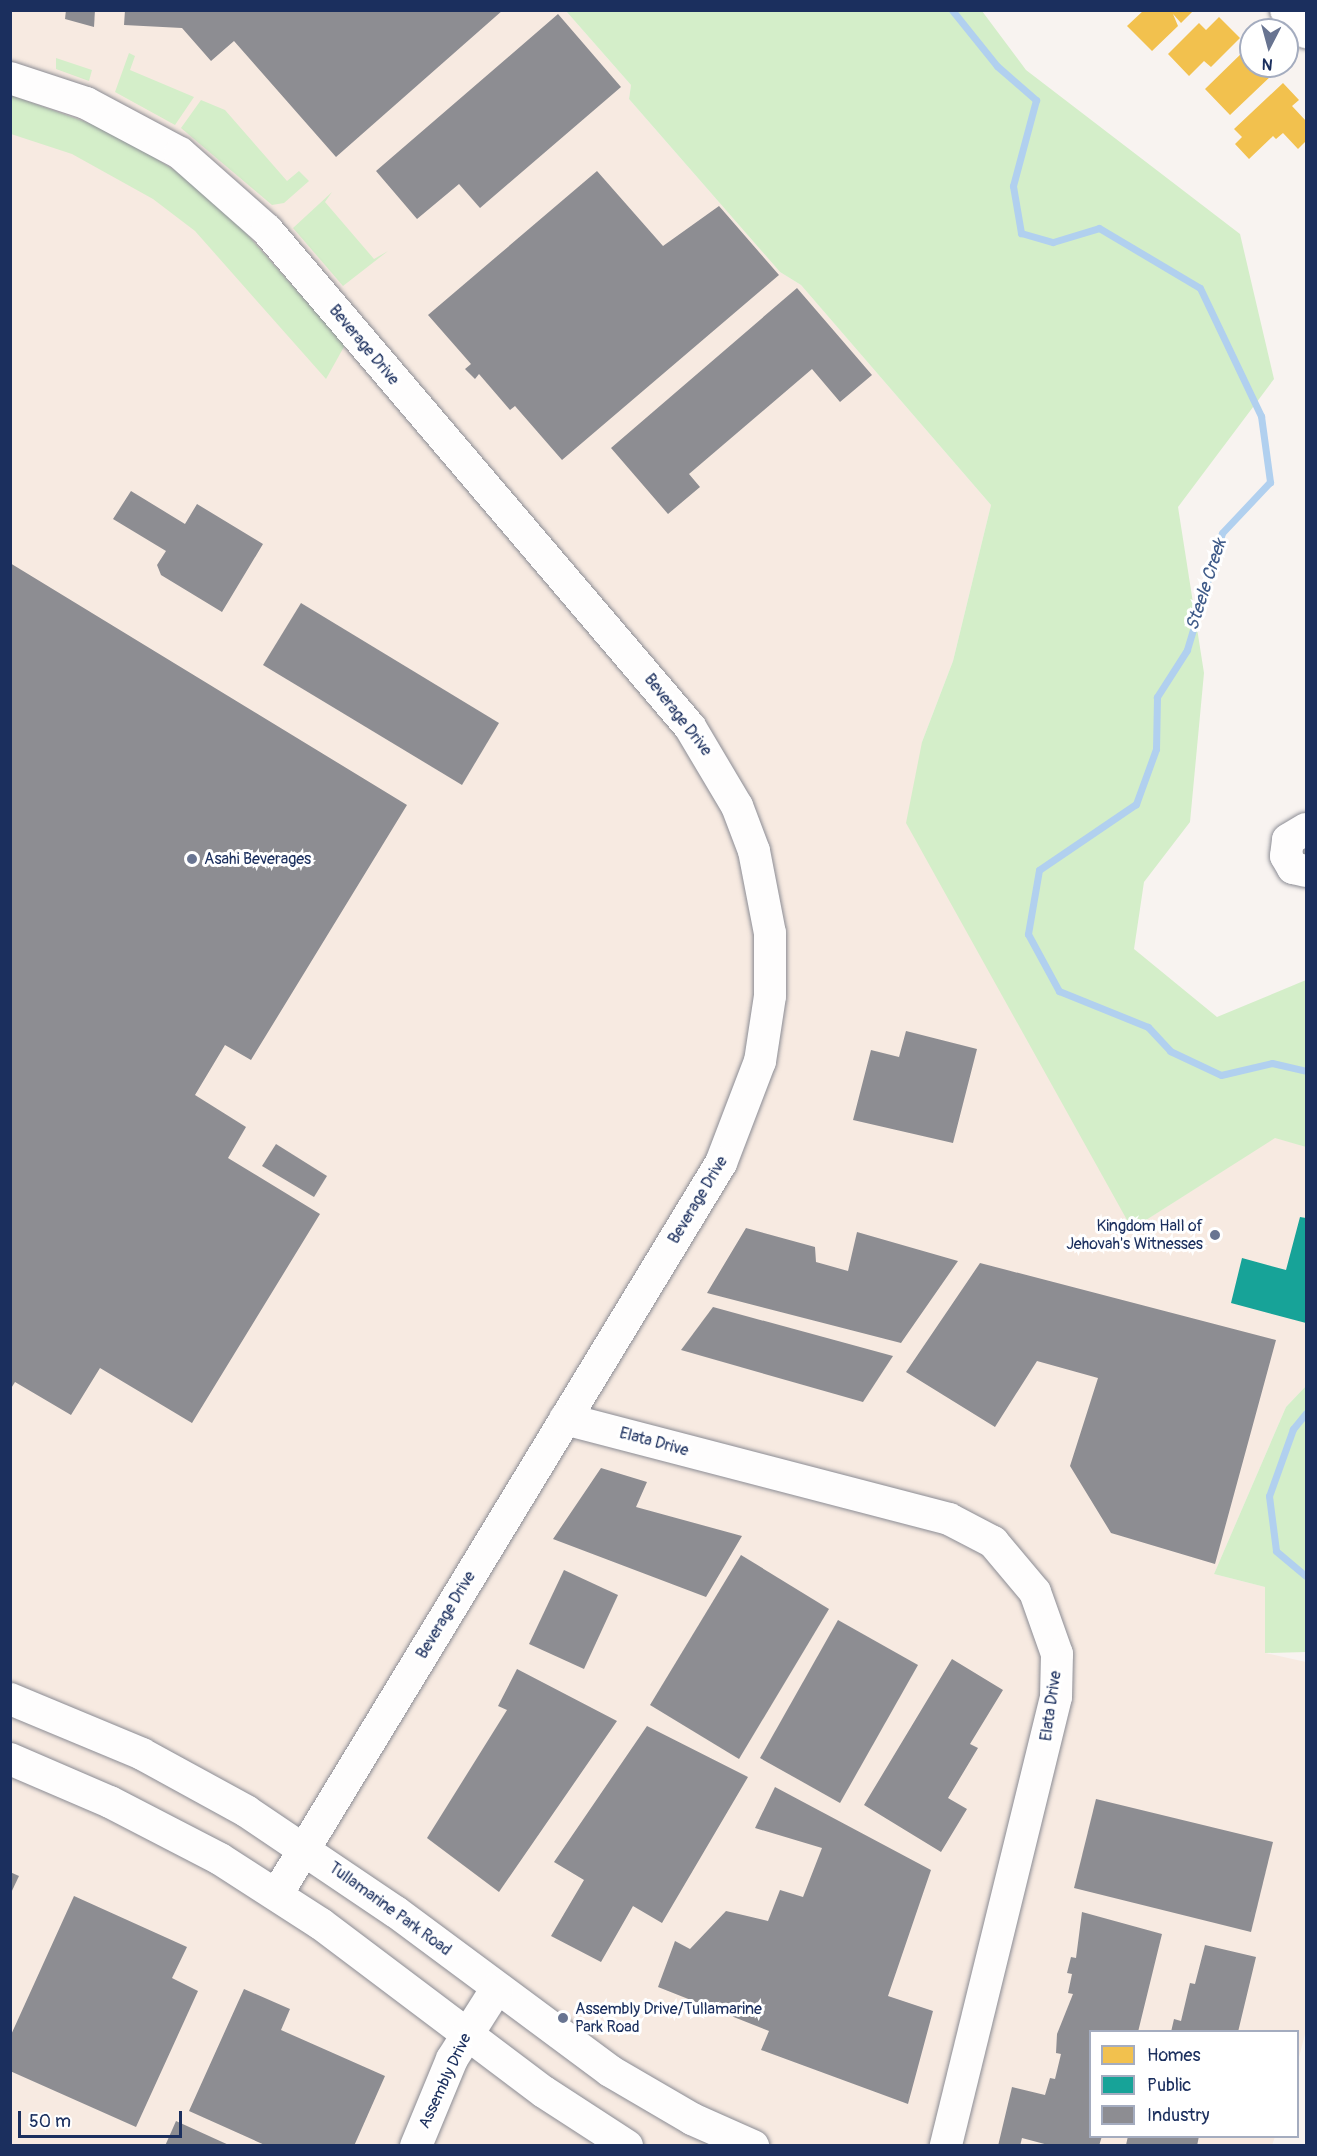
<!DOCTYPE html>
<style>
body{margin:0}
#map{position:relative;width:1317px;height:2156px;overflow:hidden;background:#f8f3f0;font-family:Pangolin,sans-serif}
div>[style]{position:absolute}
.built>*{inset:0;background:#f7eae1}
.green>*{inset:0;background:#d4eec9}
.homes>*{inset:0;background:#f2c14e}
.public>*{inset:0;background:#17a398}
.industry>*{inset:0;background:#8d8d92}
.stream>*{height:7px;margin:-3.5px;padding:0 3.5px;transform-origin:3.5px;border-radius:3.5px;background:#b1d0ef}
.roads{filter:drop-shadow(0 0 2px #8b8c94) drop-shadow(0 0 2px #8b8c94)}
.minor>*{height:32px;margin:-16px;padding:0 16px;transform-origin:16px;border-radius:16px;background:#fefdfd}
.dots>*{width:16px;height:16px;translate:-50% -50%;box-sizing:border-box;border:3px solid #fff;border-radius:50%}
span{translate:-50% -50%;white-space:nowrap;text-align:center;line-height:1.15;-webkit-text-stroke:6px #fff;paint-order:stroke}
.street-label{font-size:16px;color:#1b2f5e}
.poi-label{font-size:16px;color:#1b2f5e}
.left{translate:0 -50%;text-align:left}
.right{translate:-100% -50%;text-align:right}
.water-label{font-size:18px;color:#3f5b89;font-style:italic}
.frame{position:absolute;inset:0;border:12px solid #1b2f5e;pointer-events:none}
.legend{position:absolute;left:1089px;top:2030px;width:210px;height:108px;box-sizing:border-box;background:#fff;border:2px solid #a4acbf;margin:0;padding:8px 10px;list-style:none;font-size:18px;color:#1b2f5e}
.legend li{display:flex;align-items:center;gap:12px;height:30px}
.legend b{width:30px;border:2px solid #a4acbf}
.north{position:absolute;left:1239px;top:18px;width:60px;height:60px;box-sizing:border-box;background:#fff;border:2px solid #a4acbf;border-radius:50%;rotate:186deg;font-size:16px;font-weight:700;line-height:24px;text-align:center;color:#1b2f5e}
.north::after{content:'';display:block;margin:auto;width:21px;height:27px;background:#687491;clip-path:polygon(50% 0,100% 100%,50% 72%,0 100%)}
.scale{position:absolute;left:18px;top:2111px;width:164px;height:27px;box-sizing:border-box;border:3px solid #1b2f5e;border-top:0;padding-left:8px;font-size:18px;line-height:21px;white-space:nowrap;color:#1b2f5e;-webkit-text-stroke:4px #fff;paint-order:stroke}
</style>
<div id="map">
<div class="built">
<div style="clip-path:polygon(11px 11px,566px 11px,631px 85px,629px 99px,780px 272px,801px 285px,991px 505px,953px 661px,922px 742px,1132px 1229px,1275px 1137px,1306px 1147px,1306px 1386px,1286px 1407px,1214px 1574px,1265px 1587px,1265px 1653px,1306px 1662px,1305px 2034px,1298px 2061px,1298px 2032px,1090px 2032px,1090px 2136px,1275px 2137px,1272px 2145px,11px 2146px)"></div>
</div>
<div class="green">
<div style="clip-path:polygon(566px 11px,982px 11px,1026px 70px,1240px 234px,1274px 379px,1178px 507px,1204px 673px,1190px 822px,1144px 882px,1134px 949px,1217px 1017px,1306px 980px,1306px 1147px,1275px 1138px,1132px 1229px,906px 823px,922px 742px,953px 661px,991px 505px,801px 285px,780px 272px,629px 99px,631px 85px)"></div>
<div style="clip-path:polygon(129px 53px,135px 56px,130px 70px,194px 97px,175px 125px,115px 92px)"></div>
<div style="clip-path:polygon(56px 58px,92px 70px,89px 81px,56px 69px)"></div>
<div style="clip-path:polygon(10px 95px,114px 132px,193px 182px,229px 214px,345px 345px,326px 379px,195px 231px,153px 199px,72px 154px,11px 134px)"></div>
<div style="clip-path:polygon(201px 100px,225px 110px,287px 181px,299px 171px,309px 181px,284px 203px,272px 205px,181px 128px)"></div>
<div style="clip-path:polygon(332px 192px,325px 202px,374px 259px,388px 251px,343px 286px,293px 228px)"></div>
<div style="clip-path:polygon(1306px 1386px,1306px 1652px,1265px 1653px,1265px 1587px,1214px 1574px,1286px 1407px)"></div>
</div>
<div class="homes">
<div style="clip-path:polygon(1144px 10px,1194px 10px,1181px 23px,1173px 14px,1178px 26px,1152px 51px,1127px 26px)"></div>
<div style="clip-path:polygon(1219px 17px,1240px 38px,1211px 67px,1204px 61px,1189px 76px,1168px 54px,1199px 23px,1206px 30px)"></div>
<div style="clip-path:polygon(1248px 47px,1251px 66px,1267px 66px,1274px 73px,1230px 115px,1205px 89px)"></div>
<div style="clip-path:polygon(1283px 83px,1299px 100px,1292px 106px,1306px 121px,1306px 141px,1298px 149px,1283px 133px,1276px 139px,1273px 136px,1249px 159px,1235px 144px,1242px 137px,1234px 129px)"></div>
</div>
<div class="public">
<div style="clip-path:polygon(1300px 1217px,1306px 1218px,1306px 1323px,1231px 1303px,1242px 1258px,1286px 1270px)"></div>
</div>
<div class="industry">
<div style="clip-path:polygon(66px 10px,95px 10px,94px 27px,65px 19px)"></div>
<div style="clip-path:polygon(125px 10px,503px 10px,336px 157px,234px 41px,211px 61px,182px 28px,124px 25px)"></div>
<div style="clip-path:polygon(558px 14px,621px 87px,480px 208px,459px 184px,417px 219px,376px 171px)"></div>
<div style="clip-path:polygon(597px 171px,663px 246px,719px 206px,779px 275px,562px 460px,515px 406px,510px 410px,479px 374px,475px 379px,465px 369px,471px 364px,428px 315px)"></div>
<div style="clip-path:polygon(797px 288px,872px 375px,840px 402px,812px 369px,689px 474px,700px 487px,668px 514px,611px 448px)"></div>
<div style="clip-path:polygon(131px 491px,185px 524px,197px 504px,263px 544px,222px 612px,161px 575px,157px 565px,166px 551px,113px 519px)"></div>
<div style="clip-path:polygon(10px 563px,407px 805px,251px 1060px,225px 1045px,195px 1095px,246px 1127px,228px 1158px,320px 1214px,192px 1423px,100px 1368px,71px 1415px,15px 1382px,10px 1390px)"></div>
<div style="clip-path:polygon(301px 603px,499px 723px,462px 785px,263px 665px)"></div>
<div style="clip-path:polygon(906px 1031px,977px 1049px,953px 1143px,853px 1120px,871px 1050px,899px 1057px)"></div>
<div style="clip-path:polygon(276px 1144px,327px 1176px,314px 1197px,262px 1166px)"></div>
<div style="clip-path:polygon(746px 1228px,815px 1247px,816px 1262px,848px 1271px,857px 1232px,958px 1261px,901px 1343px,707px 1293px)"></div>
<div style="clip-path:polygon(980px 1263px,1276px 1340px,1215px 1564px,1111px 1533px,1070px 1466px,1098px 1378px,1037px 1361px,995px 1427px,906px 1372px)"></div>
<div style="clip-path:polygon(713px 1307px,893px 1356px,863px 1402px,681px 1350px)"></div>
<div style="clip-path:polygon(601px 1468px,647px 1482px,636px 1507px,742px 1536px,706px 1597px,553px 1539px)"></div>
<div style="clip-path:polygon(741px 1555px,829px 1609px,739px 1759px,650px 1705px)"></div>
<div style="clip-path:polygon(564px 1570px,618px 1595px,584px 1669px,529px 1644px)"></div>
<div style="clip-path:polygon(838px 1620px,918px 1665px,840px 1803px,760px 1758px)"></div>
<div style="clip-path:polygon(952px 1659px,1003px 1690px,970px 1744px,978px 1748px,948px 1798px,967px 1809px,941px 1852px,864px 1805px)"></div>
<div style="clip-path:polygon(517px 1669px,617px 1721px,499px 1892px,427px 1838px,507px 1710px,498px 1706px)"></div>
<div style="clip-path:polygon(647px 1726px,748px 1777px,662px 1923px,633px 1906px,601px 1962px,551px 1936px,584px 1880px,554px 1862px)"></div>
<div style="clip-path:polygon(775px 1787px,931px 1870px,888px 1996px,933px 2011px,908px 2104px,761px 2050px,769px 2031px,658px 1987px,675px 1941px,690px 1949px,726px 1911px,768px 1921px,780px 1890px,803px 1897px,822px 1848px,755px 1828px)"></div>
<div style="clip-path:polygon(1096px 1799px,1273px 1842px,1251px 1932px,1074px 1888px)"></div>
<div style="clip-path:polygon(10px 1872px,19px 1876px,10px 1895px)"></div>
<div style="clip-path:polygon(74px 1896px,187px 1947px,172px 1978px,198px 1991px,136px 2127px,10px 2071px,10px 2037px)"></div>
<div style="clip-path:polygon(1082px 1912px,1162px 1934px,1138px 2032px,1090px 2032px,1090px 2136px,1102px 2136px,1099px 2146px,1052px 2146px,1022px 2138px,1020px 2146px,998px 2146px,1012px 2087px,1045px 2095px,1050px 2078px,1055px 2079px,1061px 2054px,1056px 2053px,1057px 2034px,1073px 1994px,1068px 1993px,1072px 1974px,1067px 1973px,1071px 1957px,1076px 1958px)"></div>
<div style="clip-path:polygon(1205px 1945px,1256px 1957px,1238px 2032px,1171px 2032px,1174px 2019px,1181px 2021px,1190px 1983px,1195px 1984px)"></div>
<div style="clip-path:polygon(244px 1989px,290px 2009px,281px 2030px,385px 2076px,354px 2146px,267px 2146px,189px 2111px)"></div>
<div style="clip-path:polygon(176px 2121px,231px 2146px,165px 2146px)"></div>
<div style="clip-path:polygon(1128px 2136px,1199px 2136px,1197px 2146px,1119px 2146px,1126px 2145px)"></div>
</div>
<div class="stream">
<div style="left:952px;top:10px;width:72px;rotate:51.2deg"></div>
<div style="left:997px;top:66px;width:52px;rotate:41.1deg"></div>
<div style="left:1036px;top:100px;width:89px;rotate:105deg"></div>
<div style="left:1013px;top:186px;width:48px;rotate:80.3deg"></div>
<div style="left:1021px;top:233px;width:33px;rotate:16deg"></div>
<div style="left:1053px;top:242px;width:48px;rotate:-16.9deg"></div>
<div style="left:1099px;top:228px;width:117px;rotate:30.7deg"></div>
<div style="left:1200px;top:288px;width:142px;rotate:64.5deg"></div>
<div style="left:1261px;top:416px;width:67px;rotate:82.2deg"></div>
<div style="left:1270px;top:482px;width:70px;rotate:133.3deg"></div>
<div style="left:1222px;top:533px;width:122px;rotate:106.7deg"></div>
<div style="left:1187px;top:650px;width:56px;rotate:122.6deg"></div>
<div style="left:1157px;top:697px;width:52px;rotate:91.1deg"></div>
<div style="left:1156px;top:749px;width:59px;rotate:110deg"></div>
<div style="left:1136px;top:804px;width:117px;rotate:145.8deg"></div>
<div style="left:1039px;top:870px;width:65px;rotate:99.8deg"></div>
<div style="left:1028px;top:934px;width:65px;rotate:61.5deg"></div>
<div style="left:1059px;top:991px;width:96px;rotate:22deg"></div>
<div style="left:1148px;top:1027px;width:33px;rotate:47deg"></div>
<div style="left:1170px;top:1051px;width:56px;rotate:25.2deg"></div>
<div style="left:1221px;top:1075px;width:52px;rotate:-13.2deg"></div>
<div style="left:1272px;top:1063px;width:35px;rotate:13deg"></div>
<div style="left:1306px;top:1413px;width:21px;rotate:129deg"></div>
<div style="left:1293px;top:1429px;width:71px;rotate:109.7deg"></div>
<div style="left:1269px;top:1496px;width:55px;rotate:82.7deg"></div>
<div style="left:1276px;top:1551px;width:39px;rotate:40deg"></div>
</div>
<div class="roads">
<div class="minor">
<div style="left:1286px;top:10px;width:30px;rotate:48deg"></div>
<div style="left:10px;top:78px;width:80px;rotate:18.2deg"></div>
<div style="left:86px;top:103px;width:106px;rotate:28deg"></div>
<div style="left:180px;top:153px;width:116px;rotate:41.5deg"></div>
<div style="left:267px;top:230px;width:653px;rotate:49.6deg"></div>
<div style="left:690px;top:727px;width:92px;rotate:59.3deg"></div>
<div style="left:737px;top:806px;width:48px;rotate:69.3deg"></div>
<div style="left:754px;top:851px;width:84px;rotate:79deg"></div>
<div style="left:770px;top:933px;width:63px;rotate:90deg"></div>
<div style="left:770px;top:996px;width:66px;rotate:98.7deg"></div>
<div style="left:760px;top:1061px;width:109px;rotate:110.9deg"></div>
<div style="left:721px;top:1163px;width:855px;rotate:121.27deg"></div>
<div style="left:1306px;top:829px;width:21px;rotate:149deg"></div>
<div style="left:1288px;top:840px;width:16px;rotate:97deg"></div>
<div style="left:1286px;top:856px;width:14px;rotate:60deg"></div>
<div style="left:1293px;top:868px;width:13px;rotate:13deg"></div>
<div style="left:565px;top:1419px;width:397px;rotate:14.6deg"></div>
<div style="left:949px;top:1519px;width:50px;rotate:27.6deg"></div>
<div style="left:993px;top:1542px;width:65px;rotate:50deg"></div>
<div style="left:1035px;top:1592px;width:66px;rotate:70.5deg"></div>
<div style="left:1057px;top:1654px;width:43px;rotate:91.3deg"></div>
<div style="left:1056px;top:1697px;width:462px;rotate:103.8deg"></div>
<div style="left:10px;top:1699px;width:143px;rotate:22.6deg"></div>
<div style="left:142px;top:1754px;width:119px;rotate:28.7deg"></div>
<div style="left:246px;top:1811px;width:181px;rotate:34deg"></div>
<div style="left:396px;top:1912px;width:267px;rotate:36.6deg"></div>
<div style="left:610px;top:2071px;width:95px;rotate:30.3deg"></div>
<div style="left:692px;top:2119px;width:67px;rotate:23.9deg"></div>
<div style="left:10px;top:1759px;width:109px;rotate:23.3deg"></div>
<div style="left:110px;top:1802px;width:124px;rotate:27.4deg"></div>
<div style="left:220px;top:1859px;width:120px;rotate:32.8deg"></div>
<div style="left:321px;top:1924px;width:279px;rotate:37deg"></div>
<div style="left:544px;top:2092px;width:99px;rotate:33deg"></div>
<div style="left:416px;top:2146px;width:94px;rotate:-67.5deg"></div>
<div style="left:452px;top:2059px;width:84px;rotate:-57.6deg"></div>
</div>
</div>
<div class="dots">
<div style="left:192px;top:859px;background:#687491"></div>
<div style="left:1215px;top:1235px;background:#687491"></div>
<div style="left:563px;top:2018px;background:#687491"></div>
</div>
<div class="street-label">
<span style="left:364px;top:345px;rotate:50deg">Beverage Drive</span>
<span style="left:678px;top:715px;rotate:52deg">Beverage Drive</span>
<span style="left:698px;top:1200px;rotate:-59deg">Beverage Drive</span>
<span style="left:654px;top:1442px;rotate:15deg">Elata Drive</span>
<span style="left:446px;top:1615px;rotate:-59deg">Beverage Drive</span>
<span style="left:1051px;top:1706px;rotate:-82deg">Elata Drive</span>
<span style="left:390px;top:1909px;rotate:36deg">Tullamarine Park Road</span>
<span style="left:445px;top:2081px;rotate:-65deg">Assembly Drive</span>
</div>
<div class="poi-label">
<span class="left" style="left:204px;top:859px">Asahi Beverages</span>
<span class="right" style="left:1203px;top:1235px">Kingdom Hall of<br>Jehovah's Witnesses</span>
<span class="left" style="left:575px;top:2018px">Assembly Drive/Tullamarine<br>Park Road</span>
</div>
<div class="water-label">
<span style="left:1207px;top:585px;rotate:-72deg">Steele Creek</span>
</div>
<div class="frame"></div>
<ul class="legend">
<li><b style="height:16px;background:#f2c14e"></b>Homes</li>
<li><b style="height:16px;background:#17a398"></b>Public</li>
<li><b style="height:16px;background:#8d8d92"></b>Industry</li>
</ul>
<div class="north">N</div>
<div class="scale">50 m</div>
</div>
